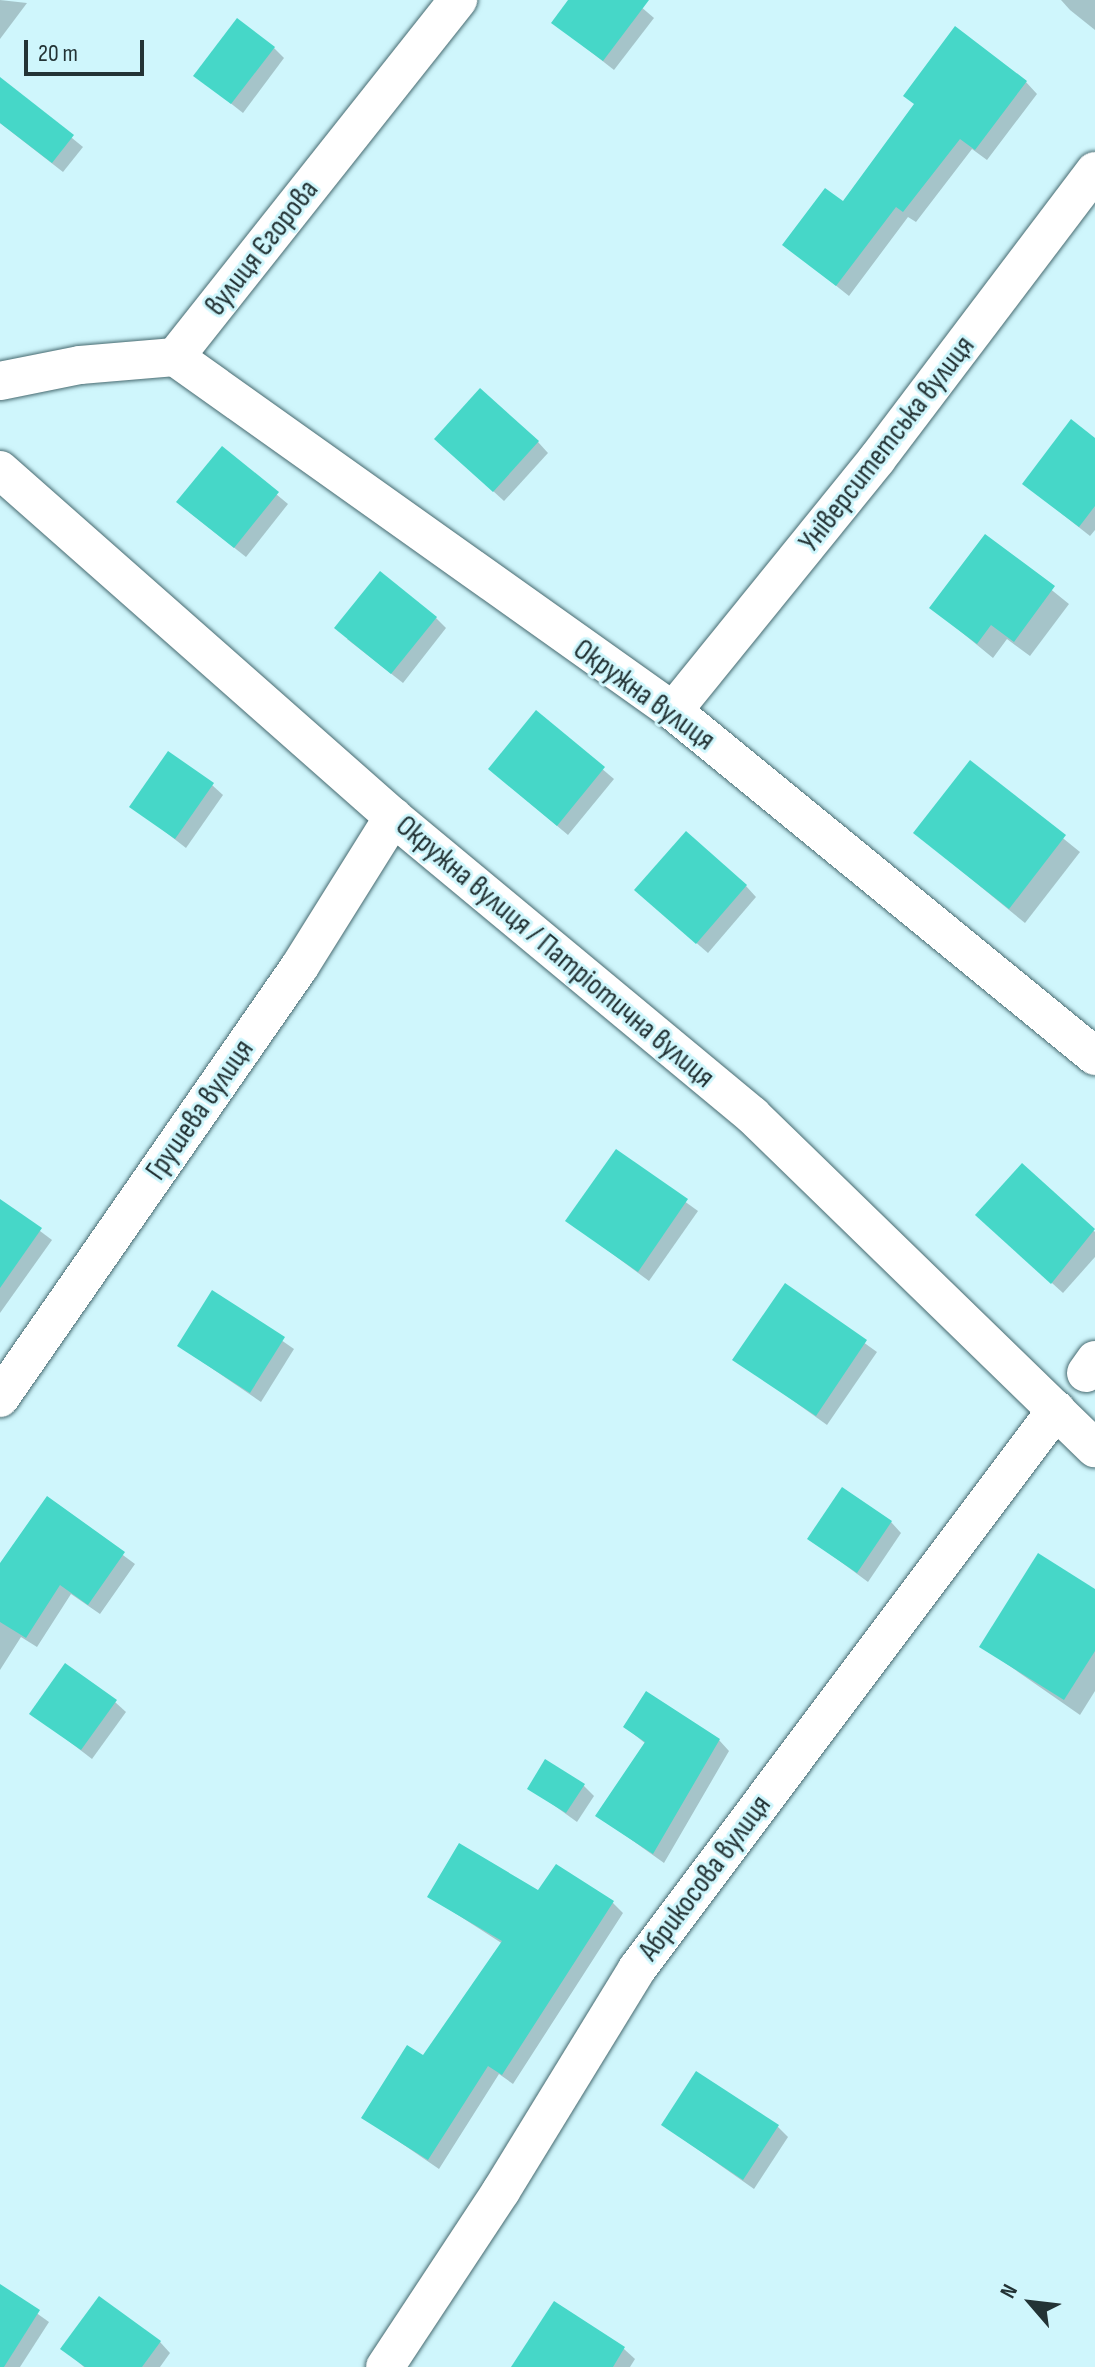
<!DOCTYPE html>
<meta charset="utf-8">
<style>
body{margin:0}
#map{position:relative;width:1095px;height:2367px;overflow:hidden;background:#cff6fc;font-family:"Sofia Sans Condensed",sans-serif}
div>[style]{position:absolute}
.shadow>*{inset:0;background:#0003}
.building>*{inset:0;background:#46d7c8}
.roads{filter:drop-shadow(0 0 2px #476a70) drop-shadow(0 0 2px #476a70)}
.street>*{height:38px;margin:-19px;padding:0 19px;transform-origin:19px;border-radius:19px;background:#fff}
span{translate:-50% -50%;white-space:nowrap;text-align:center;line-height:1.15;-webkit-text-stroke:6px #cff6fc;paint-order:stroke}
.street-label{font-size:30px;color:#233335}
.north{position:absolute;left:991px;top:2263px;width:80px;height:80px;-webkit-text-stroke:6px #cff6fc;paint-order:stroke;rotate:298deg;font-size:22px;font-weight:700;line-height:32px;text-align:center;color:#233335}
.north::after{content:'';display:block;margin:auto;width:28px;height:36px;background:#233335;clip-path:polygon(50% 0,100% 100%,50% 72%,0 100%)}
.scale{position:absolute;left:24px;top:40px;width:120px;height:36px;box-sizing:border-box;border:4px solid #233335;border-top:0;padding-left:10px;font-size:24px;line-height:28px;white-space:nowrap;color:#233335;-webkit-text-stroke:6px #cff6fc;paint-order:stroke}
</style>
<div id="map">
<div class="shadow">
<div style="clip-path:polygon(0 0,27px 3px,0 39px)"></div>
<div style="clip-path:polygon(571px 0,633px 0,654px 18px,614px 70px,554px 23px)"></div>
<div style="clip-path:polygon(1061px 0,1095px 0,1095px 30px,1070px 10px)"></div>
<div style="clip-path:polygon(274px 48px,284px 58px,243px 113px,196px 76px)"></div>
<div style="clip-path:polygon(0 79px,83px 147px,63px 172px,0 123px)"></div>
<div style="clip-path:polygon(1026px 82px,1037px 94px,987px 160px,972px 149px,916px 222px,908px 217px,849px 296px,785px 245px)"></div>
<div style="clip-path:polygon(1095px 440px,1095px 530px,1090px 536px,1024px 484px)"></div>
<div style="clip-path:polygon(538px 442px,548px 453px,504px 501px,447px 449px)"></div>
<div style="clip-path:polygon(222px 449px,288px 504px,246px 557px,189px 512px)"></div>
<div style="clip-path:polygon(986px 537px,1069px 604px,1030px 656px,1007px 639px,993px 658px,932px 608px)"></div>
<div style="clip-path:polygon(436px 618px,446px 628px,403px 683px,347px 639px)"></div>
<div style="clip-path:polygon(536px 713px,614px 779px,568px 835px,501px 779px)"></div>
<div style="clip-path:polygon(970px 763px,1080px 852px,1025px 923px,915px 833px)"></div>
<div style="clip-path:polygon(212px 785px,223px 795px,186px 848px,132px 806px)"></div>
<div style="clip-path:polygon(746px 886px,756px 897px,708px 953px,647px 900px)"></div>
<div style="clip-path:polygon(616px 1152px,698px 1211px,649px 1281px,568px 1221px)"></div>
<div style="clip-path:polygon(1022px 1166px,1095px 1232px,1095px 1257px,1063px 1293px,989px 1226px)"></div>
<div style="clip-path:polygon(0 1201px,52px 1240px,0 1313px)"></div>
<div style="clip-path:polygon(785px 1286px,877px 1352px,827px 1425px,735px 1359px)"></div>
<div style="clip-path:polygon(213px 1293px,294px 1349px,261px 1402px,179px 1346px)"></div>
<div style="clip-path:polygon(47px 1499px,135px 1564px,100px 1614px,71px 1594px,37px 1647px,21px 1637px,0 1670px,0 1566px)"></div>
<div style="clip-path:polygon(891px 1522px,901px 1533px,868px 1582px,810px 1539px)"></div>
<div style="clip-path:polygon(1095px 1592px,1095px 1691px,1080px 1715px,981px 1646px)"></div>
<div style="clip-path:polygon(115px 1702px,126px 1712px,92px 1759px,32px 1713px)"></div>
<div style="clip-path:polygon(625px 1727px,719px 1740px,729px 1751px,664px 1863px,598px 1816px,646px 1744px)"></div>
<div style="clip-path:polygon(583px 1785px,594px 1796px,577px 1822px,530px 1788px)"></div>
<div style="clip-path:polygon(539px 1893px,613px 1903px,623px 1913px,513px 2084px,499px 2074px,439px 2169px,363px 2117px,423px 2058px,503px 1944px,430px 1897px)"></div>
<div style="clip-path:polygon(663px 2125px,778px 2127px,788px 2137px,754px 2189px)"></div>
<div style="clip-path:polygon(0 2287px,49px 2322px,20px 2367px,0 2367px)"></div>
<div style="clip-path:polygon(554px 2304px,624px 2349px,635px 2359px,630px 2367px,517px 2367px)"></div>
<div style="clip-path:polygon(160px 2342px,170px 2353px,160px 2367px,84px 2367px,63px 2349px)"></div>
</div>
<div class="building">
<div style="clip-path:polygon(568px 0,649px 0,603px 61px,551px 23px)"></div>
<div style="clip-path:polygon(237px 18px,275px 47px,231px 104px,193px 76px)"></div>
<div style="clip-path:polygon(955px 26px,1027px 81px,975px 150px,960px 139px,903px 212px,896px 207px,836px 286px,782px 245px,825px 188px,843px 201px,914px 104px,903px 96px)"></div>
<div style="clip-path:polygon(0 77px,74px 135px,52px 163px,0 123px)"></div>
<div style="clip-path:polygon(480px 388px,539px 441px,493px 492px,434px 439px)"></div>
<div style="clip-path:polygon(1071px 419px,1095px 438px,1095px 506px,1079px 527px,1022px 484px)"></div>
<div style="clip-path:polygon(222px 446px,279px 492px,234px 548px,176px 502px)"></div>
<div style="clip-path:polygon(985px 534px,1055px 586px,1014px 642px,991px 625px,977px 644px,929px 608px)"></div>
<div style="clip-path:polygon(380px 571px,437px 617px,391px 674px,334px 628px)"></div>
<div style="clip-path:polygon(536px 710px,605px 767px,557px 826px,488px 769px)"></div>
<div style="clip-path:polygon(168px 751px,214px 783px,175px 839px,129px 807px)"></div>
<div style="clip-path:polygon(970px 760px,1066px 835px,1009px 909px,913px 833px)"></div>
<div style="clip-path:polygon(686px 831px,747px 885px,696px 944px,634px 890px)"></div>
<div style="clip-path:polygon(616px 1149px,688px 1199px,638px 1272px,565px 1221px)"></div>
<div style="clip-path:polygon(1022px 1163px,1095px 1229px,1051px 1284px,975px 1215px)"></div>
<div style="clip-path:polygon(0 1199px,42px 1228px,0 1288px)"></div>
<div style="clip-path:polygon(785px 1283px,867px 1340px,816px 1416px,732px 1360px)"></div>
<div style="clip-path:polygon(212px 1290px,285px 1337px,250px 1393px,177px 1346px)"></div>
<div style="clip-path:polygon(842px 1487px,892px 1521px,857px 1573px,807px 1539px)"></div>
<div style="clip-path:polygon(47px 1496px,125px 1552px,88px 1605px,60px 1585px,26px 1638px,0 1622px,0 1563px)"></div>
<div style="clip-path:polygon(1038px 1553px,1095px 1589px,1095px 1651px,1064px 1700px,979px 1647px)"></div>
<div style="clip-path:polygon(65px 1663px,117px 1700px,81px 1750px,29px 1714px)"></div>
<div style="clip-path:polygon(646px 1691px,720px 1739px,653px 1854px,595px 1816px,645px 1742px,623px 1727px)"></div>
<div style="clip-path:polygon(545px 1759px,585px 1784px,566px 1813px,527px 1789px)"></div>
<div style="clip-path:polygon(459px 1843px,538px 1890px,556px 1864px,614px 1901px,502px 2075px,488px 2066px,428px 2160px,361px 2118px,407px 2045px,423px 2055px,502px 1941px,427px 1897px)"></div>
<div style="clip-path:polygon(696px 2071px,779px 2125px,743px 2180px,661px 2125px)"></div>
<div style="clip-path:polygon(0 2284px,40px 2310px,4px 2367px,0 2367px)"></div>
<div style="clip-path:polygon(99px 2296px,161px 2341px,142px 2367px,85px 2367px,60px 2349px)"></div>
<div style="clip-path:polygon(554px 2301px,625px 2347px,613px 2367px,511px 2367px)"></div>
</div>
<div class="roads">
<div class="street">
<div style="left:175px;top:357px;width:611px;rotate:35.41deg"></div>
<div style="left:673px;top:711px;width:545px;rotate:39.27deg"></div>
<div style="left:0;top:381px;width:82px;rotate:-11.3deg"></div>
<div style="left:80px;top:365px;width:95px;rotate:-4.8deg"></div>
<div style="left:175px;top:357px;width:456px;rotate:-51.6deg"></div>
<div style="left:0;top:470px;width:524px;rotate:41.44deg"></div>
<div style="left:393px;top:817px;width:467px;rotate:39.7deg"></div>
<div style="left:752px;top:1115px;width:478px;rotate:44.2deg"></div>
<div style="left:673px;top:711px;width:324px;rotate:-51deg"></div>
<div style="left:877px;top:459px;width:361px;rotate:-52.9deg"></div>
<div style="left:1086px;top:1373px;width:16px;rotate:-55deg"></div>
<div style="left:0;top:1398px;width:526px;rotate:-55.22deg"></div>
<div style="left:300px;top:966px;width:176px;rotate:-58deg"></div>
<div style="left:385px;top:2367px;width:211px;rotate:-56.6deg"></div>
<div style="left:501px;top:2191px;width:260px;rotate:-58.5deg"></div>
<div style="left:637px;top:1969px;width:699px;rotate:-53.15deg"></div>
</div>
</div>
<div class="street-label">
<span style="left:262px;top:248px;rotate:-52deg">вулиця Єгорова</span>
<span style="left:887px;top:444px;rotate:-52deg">Університетська вулиця</span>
<span style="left:644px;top:695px;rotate:36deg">Окружна вулиця</span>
<span style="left:555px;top:952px;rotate:40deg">Окружна вулиця / Патріотична вулиця</span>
<span style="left:200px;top:1110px;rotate:-55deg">Грушева вулиця</span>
<span style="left:705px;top:1878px;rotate:-53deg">Абрикосова вулиця</span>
</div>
<div class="north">N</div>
<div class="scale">20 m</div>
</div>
